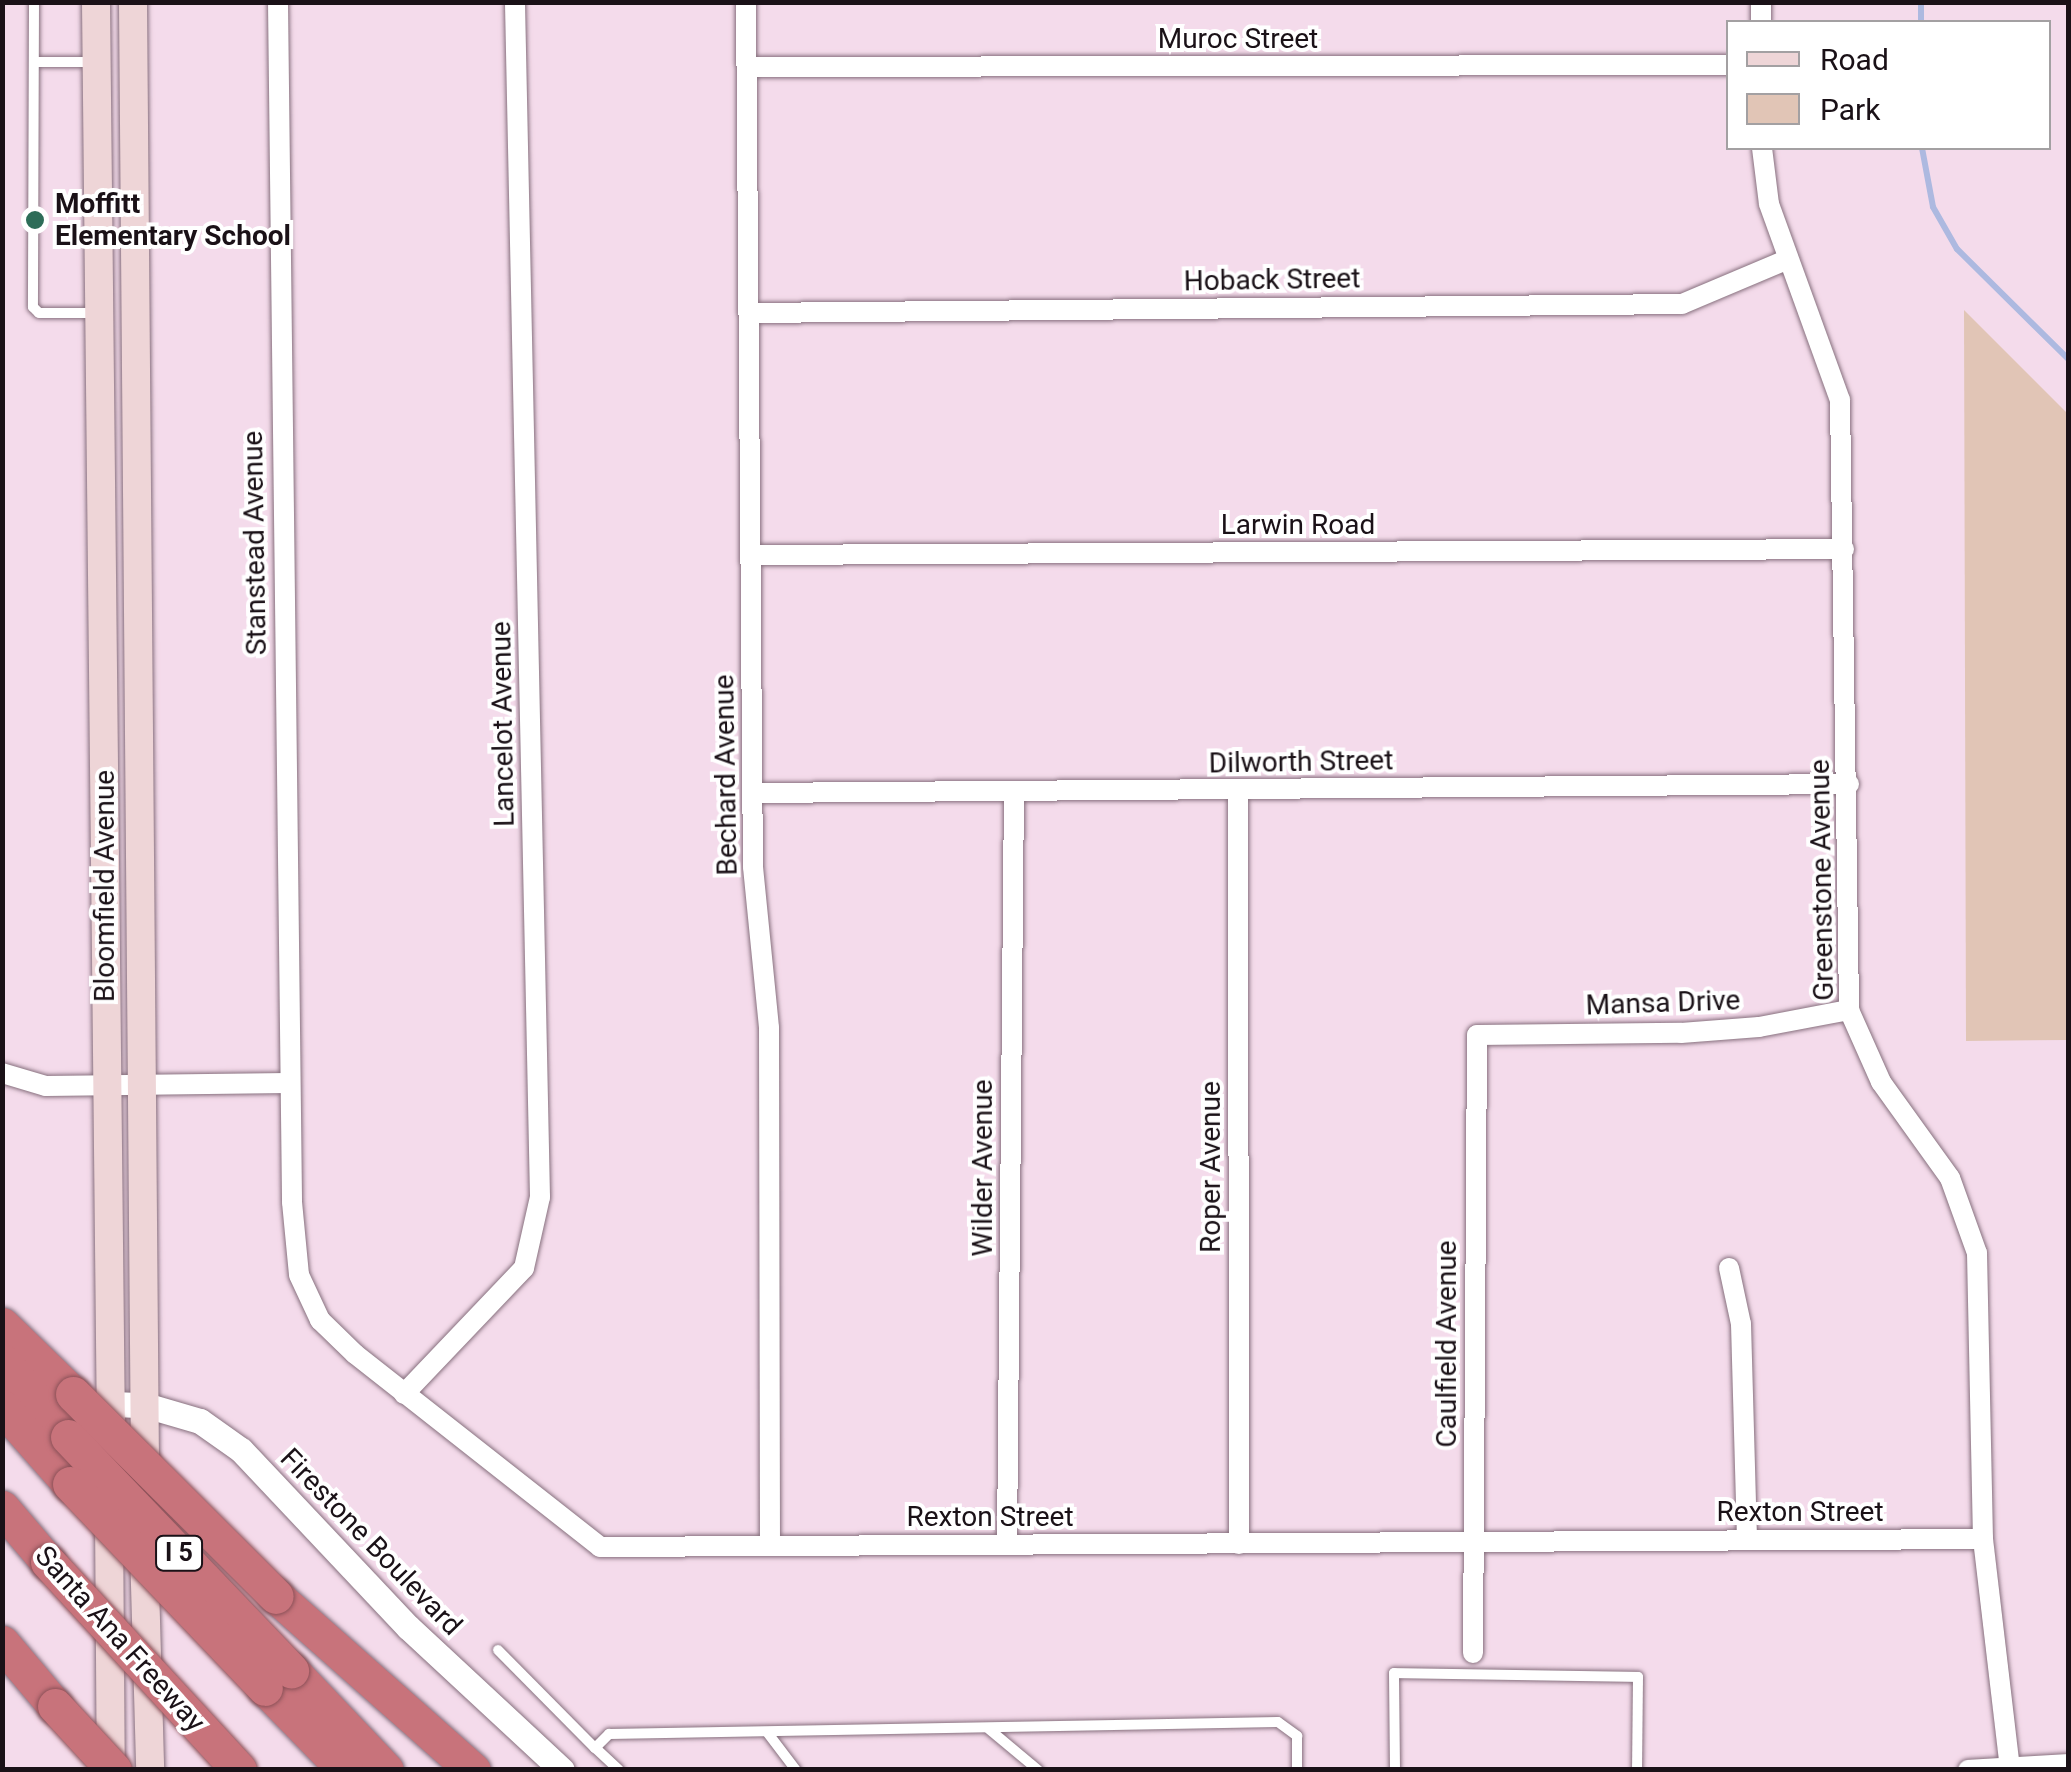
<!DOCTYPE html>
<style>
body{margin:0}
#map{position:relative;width:2071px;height:1772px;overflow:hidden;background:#f4dbeb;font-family:Roboto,sans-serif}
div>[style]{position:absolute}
.green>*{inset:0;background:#e1c5b6}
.stream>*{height:6px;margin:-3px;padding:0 3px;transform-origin:3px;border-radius:3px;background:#adb9e0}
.roads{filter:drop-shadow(0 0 2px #87707e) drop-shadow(0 0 2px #87707e)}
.service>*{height:10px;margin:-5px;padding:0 5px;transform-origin:5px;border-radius:5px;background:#fff}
.minor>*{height:20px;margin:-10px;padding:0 10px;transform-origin:10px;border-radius:10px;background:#fff}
.tertiary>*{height:25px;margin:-12.5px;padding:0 12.5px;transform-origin:12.5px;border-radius:12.5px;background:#fff}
.secondary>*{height:28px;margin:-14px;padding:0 14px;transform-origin:14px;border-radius:14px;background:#eed5d7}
.motorway>*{height:35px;margin:-17.5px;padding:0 17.5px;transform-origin:17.5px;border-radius:17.5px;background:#c8737b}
.bridges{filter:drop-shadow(0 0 2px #8b5158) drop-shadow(0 0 2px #8b5158)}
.motorway-bridge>*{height:35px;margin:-17.5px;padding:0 17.5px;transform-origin:17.5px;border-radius:17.5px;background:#c8737b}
.dots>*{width:28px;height:28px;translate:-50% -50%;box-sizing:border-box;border:5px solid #fff;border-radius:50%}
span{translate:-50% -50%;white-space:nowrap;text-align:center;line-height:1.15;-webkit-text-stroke:8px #fff;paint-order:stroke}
.shield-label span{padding:2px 8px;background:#fff;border:2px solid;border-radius:8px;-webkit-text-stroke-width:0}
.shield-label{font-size:25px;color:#1a1117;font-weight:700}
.street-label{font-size:28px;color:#1a1117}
.poi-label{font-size:28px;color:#1a1117;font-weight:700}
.left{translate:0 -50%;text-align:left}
.frame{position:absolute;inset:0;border:5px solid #1a1117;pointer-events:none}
.legend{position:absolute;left:1726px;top:20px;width:325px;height:130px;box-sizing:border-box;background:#fff;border:2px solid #a3a0a2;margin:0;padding:12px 18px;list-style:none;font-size:30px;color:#1a1117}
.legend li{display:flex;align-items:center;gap:20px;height:50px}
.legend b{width:50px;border:2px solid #a3a0a2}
</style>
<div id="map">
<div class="green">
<div style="clip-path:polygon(1964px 310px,2068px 414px,2068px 1040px,1966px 1041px)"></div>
</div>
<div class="stream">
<div style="left:1921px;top:2px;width:20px;rotate:90deg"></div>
<div style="left:1922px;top:148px;width:60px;rotate:79.4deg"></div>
<div style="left:1933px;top:207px;width:48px;rotate:60.3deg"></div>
<div style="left:1957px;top:249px;width:156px;rotate:44.7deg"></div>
</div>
<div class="roads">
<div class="service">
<div style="left:34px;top:2px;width:305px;rotate:90.2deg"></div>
<div style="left:33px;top:307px;width:8px;rotate:45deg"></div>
<div style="left:39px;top:313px;width:56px"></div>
<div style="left:34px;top:62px;width:59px"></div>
<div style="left:498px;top:1650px;width:138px;rotate:45.3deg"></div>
<div style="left:989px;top:1729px;width:64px;rotate:39.9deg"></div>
<div style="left:767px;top:1732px;width:48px;rotate:52.7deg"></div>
<div style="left:619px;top:1770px;width:33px;rotate:-137deg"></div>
<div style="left:595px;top:1748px;width:20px;rotate:-45deg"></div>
<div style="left:609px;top:1734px;width:669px;rotate:-1.03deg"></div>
<div style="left:1278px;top:1722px;width:24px;rotate:36deg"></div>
<div style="left:1297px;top:1736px;width:34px;rotate:90deg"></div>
<div style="left:1395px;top:1770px;width:97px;rotate:-90.6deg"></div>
<div style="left:1394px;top:1673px;width:244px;rotate:0.9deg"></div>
<div style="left:1638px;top:1677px;width:93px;rotate:90.6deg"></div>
</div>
<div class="minor">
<div style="left:278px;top:2px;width:1200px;rotate:89.33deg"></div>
<div style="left:292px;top:1202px;width:73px;rotate:84.5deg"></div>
<div style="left:299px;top:1275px;width:50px;rotate:65deg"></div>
<div style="left:320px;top:1320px;width:49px;rotate:44.2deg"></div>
<div style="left:355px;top:1354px;width:312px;rotate:38.2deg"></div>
<div style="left:600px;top:1547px;width:1383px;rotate:-0.33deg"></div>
<div style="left:746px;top:2px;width:865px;rotate:89.54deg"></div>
<div style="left:753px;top:867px;width:162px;rotate:84.3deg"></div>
<div style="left:769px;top:1028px;width:518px;rotate:89.89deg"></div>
<div style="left:1761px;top:2px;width:20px;rotate:90deg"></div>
<div style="left:747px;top:67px;width:981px;rotate:-0.12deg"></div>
<div style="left:1762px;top:148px;width:56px;rotate:82.9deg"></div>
<div style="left:1769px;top:204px;width:208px;rotate:70.1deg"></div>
<div style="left:1840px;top:400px;width:610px;rotate:89.15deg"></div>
<div style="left:1849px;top:1010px;width:79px;rotate:66deg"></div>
<div style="left:1881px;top:1082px;width:118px;rotate:54.3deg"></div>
<div style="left:1950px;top:1178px;width:80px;rotate:70.2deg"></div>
<div style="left:1977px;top:1253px;width:286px;rotate:88.8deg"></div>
<div style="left:1983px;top:1539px;width:233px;rotate:83.3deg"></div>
<div style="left:749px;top:313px;width:933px;rotate:-0.55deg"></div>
<div style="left:1682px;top:304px;width:113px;rotate:-22.9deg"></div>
<div style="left:752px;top:555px;width:1092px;rotate:-0.31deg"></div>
<div style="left:1238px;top:790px;width:754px;rotate:89.92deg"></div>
<div style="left:753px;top:793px;width:1096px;rotate:-0.47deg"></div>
<div style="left:2px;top:1073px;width:46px;rotate:16.5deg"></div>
<div style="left:46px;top:1086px;width:242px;rotate:-0.7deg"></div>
<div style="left:1729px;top:1268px;width:57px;rotate:77.9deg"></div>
<div style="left:1741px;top:1324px;width:215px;rotate:88.4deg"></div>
<div style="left:404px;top:1394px;width:174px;rotate:-46.4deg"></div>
<div style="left:524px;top:1268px;width:73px;rotate:-77.3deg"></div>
<div style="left:540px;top:1197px;width:1195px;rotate:-91.2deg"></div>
<div style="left:1007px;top:1544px;width:752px;rotate:-89.47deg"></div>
<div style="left:1473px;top:1653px;width:618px;rotate:-89.63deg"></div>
<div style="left:1477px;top:1035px;width:204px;rotate:-0.6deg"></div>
<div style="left:1681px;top:1033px;width:78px;rotate:-4.4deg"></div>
<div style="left:1759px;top:1027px;width:92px;rotate:-10.7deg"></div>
<div style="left:1968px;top:1770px;width:100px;rotate:-3.4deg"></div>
</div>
<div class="tertiary">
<div style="left:112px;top:1404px;width:33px;rotate:2deg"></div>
<div style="left:145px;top:1405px;width:57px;rotate:16.2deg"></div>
<div style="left:200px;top:1421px;width:50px;rotate:35.3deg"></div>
<div style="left:241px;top:1450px;width:243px;rotate:46.7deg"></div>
<div style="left:408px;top:1627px;width:210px;rotate:42.9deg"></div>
</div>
<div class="secondary">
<div style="left:96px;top:2px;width:1444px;rotate:89.4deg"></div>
<div style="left:133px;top:2px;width:1474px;rotate:89.53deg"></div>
<div style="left:109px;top:1514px;width:256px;rotate:89.6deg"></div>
<div style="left:144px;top:1549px;width:221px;rotate:88.4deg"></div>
</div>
<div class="motorway">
<div style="left:2px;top:1325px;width:99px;rotate:44.2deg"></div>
<div style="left:2px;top:1361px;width:101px;rotate:49deg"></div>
<div style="left:2px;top:1407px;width:103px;rotate:48.6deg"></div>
<div style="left:2px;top:1508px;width:71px;rotate:49.6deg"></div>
<div style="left:276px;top:1596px;width:263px;rotate:41.5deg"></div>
<div style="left:2px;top:1643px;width:82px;rotate:49.9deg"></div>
<div style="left:291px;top:1670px;width:138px;rotate:46.5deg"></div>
<div style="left:265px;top:1688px;width:115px;rotate:45.7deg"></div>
</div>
</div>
<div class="bridges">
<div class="motorway-bridge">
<div style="left:73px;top:1394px;width:286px;rotate:44.9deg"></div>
<div style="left:68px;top:1437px;width:323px;rotate:46.3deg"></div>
<div style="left:70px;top:1484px;width:282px;rotate:46.3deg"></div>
<div style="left:48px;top:1562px;width:282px;rotate:47.4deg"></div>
<div style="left:55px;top:1706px;width:87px;rotate:47.3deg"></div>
</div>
</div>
<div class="dots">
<div style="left:35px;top:220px;background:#2e6c58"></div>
</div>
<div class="shield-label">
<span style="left:179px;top:1553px">I 5</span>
</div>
<div class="street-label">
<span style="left:1238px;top:39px">Muroc Street</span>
<span style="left:1272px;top:280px;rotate:-1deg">Hoback Street</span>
<span style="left:1298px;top:525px">Larwin Road</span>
<span style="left:255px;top:543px;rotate:-91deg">Stanstead Avenue</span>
<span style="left:503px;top:724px;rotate:-91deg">Lancelot Avenue</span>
<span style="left:1301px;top:762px;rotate:-1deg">Dilworth Street</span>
<span style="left:726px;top:775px;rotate:-91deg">Bechard Avenue</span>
<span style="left:1822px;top:880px;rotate:-91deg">Greenstone Avenue</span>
<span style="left:105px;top:886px;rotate:-90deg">Bloomfield Avenue</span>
<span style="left:1663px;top:1003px;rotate:-2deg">Mansa Drive</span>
<span style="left:1211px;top:1167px;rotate:-90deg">Roper Avenue</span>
<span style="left:983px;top:1168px;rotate:-90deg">Wilder Avenue</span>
<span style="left:1447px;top:1344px;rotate:-90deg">Caulfield Avenue</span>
<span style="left:1800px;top:1512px">Rexton Street</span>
<span style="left:990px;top:1517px">Rexton Street</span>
<span style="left:371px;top:1542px;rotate:46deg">Firestone Boulevard</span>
<span style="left:120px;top:1639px;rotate:48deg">Santa Ana Freeway</span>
</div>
<div class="poi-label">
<span class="left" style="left:55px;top:220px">Moffitt<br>Elementary School</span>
</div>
<div class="frame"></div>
<ul class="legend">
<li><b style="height:12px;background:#eed5d7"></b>Road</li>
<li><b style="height:28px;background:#e1c5b6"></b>Park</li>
</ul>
</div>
